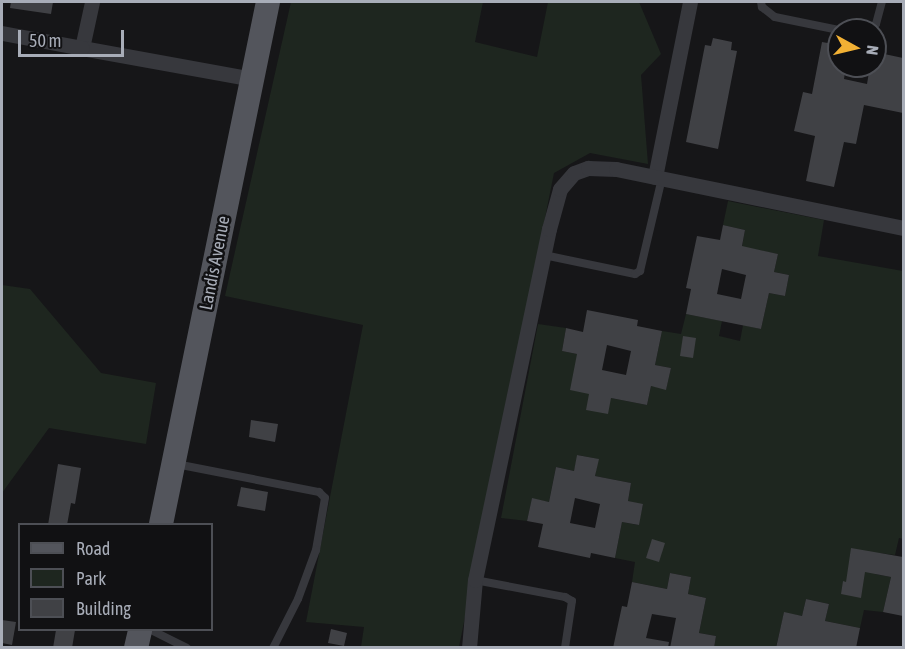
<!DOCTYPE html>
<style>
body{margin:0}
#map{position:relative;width:905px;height:649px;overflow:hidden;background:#161618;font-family:"Asap Condensed",sans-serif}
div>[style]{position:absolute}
.green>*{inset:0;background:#1e261f}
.building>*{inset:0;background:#404145}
.service>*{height:8px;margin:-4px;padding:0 4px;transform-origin:4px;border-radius:4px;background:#37383d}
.minor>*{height:15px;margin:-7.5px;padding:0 7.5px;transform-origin:7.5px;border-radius:7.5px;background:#37383d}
.primary>*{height:24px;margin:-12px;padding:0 12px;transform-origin:12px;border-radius:12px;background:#53555c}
span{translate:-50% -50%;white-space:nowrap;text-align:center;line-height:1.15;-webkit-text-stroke:5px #111113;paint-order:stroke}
.street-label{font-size:18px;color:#a8adb8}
.frame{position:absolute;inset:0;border:3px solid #a8adb8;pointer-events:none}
.legend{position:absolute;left:18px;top:523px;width:195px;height:108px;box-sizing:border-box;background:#111113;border:2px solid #4d4f55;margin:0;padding:8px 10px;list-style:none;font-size:18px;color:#a8adb8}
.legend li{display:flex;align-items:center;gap:12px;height:30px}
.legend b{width:30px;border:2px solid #4d4f55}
.north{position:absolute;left:827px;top:18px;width:60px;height:60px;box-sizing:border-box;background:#111113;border:2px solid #4d4f55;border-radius:50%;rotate:98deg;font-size:16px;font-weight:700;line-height:24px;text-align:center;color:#a8adb8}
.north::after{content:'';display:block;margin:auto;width:21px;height:27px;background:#f2b134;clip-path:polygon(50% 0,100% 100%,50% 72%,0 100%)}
.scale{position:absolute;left:18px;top:30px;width:106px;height:27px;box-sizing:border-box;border:3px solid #a8adb8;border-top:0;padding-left:8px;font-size:18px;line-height:21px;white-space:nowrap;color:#a8adb8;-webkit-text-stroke:4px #111113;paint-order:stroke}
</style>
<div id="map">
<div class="green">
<div style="clip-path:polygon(291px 2px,483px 2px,475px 42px,537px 57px,548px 2px,639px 2px,661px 54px,641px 75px,648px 164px,590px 153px,554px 173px,459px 647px,361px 647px,364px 627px,306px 622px,363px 325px,225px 296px)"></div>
<div style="clip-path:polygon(728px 201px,824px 220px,818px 256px,903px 271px,903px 539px,899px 538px,895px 555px,879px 553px,875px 574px,891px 577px,883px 612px,864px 610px,860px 628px,825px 621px,829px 604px,806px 599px,802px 616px,784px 613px,776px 647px,714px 647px,716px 636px,699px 633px,706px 598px,688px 594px,691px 577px,670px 573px,667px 589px,632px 582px,635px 562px,615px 558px,622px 522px,638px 525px,643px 505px,628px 501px,631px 483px,595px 476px,598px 459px,578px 455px,574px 471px,556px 467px,549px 502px,532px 499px,527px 521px,501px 518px,538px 324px,566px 328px,562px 351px,577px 354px,611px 398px,647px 405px,651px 386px,666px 389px,671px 368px,655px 365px,662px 331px,681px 334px,686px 314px,722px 321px,719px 336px,740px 341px,743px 325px,761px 329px,769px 293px,785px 296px,789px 275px,774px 272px,778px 254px,742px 247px,745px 230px,723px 225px)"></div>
<div style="clip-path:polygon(2px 285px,30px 289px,101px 373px,156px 383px,146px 444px,49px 428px,2px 493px)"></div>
</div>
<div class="building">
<div style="clip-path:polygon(11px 2px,53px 2px,51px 14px,10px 8px)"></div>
<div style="clip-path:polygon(713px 38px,732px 42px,731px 50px,737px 51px,718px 149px,686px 142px,705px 45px,711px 46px)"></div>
<div style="clip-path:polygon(822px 42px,839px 45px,839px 66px,846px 66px,844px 79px,867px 84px,870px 66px,875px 66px,875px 52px,903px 58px,903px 113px,864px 105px,856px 144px,844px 142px,834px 187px,806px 181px,815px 136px,794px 131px,803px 92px,812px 94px)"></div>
<div style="clip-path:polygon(evenodd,723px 225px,745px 230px,742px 246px,778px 254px,774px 272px,789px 275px,785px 296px,769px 293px,761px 329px,686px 314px,691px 289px,686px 288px,697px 236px,720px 240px,723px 225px,722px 269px,746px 275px,741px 299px,717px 294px,722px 269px)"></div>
<div style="clip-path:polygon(evenodd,587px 310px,638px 320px,637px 326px,662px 331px,655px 365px,671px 368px,666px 390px,651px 386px,647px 405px,611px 398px,608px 414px,586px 410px,589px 394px,570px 390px,577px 354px,562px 351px,566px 328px,583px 332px,587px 310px,607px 345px,631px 351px,626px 375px,602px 370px,607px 345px)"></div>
<div style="clip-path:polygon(683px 336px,696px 338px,693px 358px,680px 356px)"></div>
<div style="clip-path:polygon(251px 420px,278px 424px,275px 442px,249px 437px)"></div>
<div style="clip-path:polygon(evenodd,577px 455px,599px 459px,595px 476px,631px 483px,628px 501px,643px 504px,639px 525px,622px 522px,615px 558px,591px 553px,590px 558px,538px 547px,543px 524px,527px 521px,532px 498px,549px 502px,556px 467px,574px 471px,577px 455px,575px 498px,600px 504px,595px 528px,570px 523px,575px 498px)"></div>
<div style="clip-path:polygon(58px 464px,81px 468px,75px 504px,71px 503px,67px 525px,48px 525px)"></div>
<div style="clip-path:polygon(241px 487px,268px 492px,265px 511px,237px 506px)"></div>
<div style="clip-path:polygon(652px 539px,665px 543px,659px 562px,646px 558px)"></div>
<div style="clip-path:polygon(851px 548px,903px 557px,903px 616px,883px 612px,891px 577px,865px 572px,861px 598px,841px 594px,843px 581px,846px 582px)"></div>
<div style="clip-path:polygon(670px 573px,691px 577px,688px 594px,706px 598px,699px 633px,716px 636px,714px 648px,670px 648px,676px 618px,652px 614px,646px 638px,669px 642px,668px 648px,613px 648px,622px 606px,627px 607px,632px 582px,667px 589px)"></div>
<div style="clip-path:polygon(806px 599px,829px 604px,825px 621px,860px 628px,856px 648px,776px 648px,784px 612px,802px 616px)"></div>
<div style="clip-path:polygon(2px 620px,16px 622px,12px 645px,2px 643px)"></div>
<div style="clip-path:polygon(331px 629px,347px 633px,344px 646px,328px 643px)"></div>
<div style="clip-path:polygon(56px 630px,75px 630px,72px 648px,53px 648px)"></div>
</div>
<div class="service">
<div style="left:761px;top:2px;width:5px;rotate:79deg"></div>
<div style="left:762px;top:7px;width:16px;rotate:38deg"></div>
<div style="left:775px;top:17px;width:65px;rotate:11.5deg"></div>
<div style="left:870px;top:30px;width:8px;rotate:-45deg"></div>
<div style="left:876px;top:24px;width:23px;rotate:-75deg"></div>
<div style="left:544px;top:255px;width:93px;rotate:11.8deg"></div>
<div style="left:635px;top:274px;width:6px;rotate:-31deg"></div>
<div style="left:640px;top:271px;width:96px;rotate:-76.7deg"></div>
<div style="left:176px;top:464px;width:146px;rotate:11.1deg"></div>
<div style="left:319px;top:492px;width:8px;rotate:45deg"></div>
<div style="left:325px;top:498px;width:53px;rotate:99.8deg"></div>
<div style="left:316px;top:550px;width:52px;rotate:110.2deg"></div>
<div style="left:298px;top:599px;width:55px;rotate:117deg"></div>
<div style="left:475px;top:580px;width:92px;rotate:10.7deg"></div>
<div style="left:565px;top:597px;width:8px;rotate:30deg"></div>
<div style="left:572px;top:601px;width:48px;rotate:98.5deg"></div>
<div style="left:151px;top:630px;width:40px;rotate:26.6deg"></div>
</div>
<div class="minor">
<div style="left:92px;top:2px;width:47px;rotate:102.3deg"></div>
<div style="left:82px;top:48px;width:173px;rotate:10.3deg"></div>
<div style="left:2px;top:33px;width:81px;rotate:10.6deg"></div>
<div style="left:655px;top:177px;width:178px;rotate:-78.7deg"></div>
<div style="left:469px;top:648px;width:68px;rotate:-85deg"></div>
<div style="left:475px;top:580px;width:359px;rotate:-78.1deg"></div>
<div style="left:549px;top:229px;width:41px;rotate:-74.6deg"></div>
<div style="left:560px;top:189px;width:21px;rotate:-49deg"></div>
<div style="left:574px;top:173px;width:15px;rotate:-20deg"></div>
<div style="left:588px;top:168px;width:28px;rotate:2deg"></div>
<div style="left:616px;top:169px;width:294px;rotate:11.6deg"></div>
</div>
<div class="primary">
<div style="left:161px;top:524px;width:533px;rotate:-78.42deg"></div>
<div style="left:136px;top:648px;width:18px;rotate:-77deg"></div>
</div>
<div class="street-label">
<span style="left:215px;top:263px;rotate:-79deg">Landis Avenue</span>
</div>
<div class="frame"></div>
<ul class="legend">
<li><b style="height:8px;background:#53555c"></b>Road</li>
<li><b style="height:16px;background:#1e261f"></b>Park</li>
<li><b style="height:16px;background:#404145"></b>Building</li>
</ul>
<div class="north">N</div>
<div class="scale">50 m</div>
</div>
